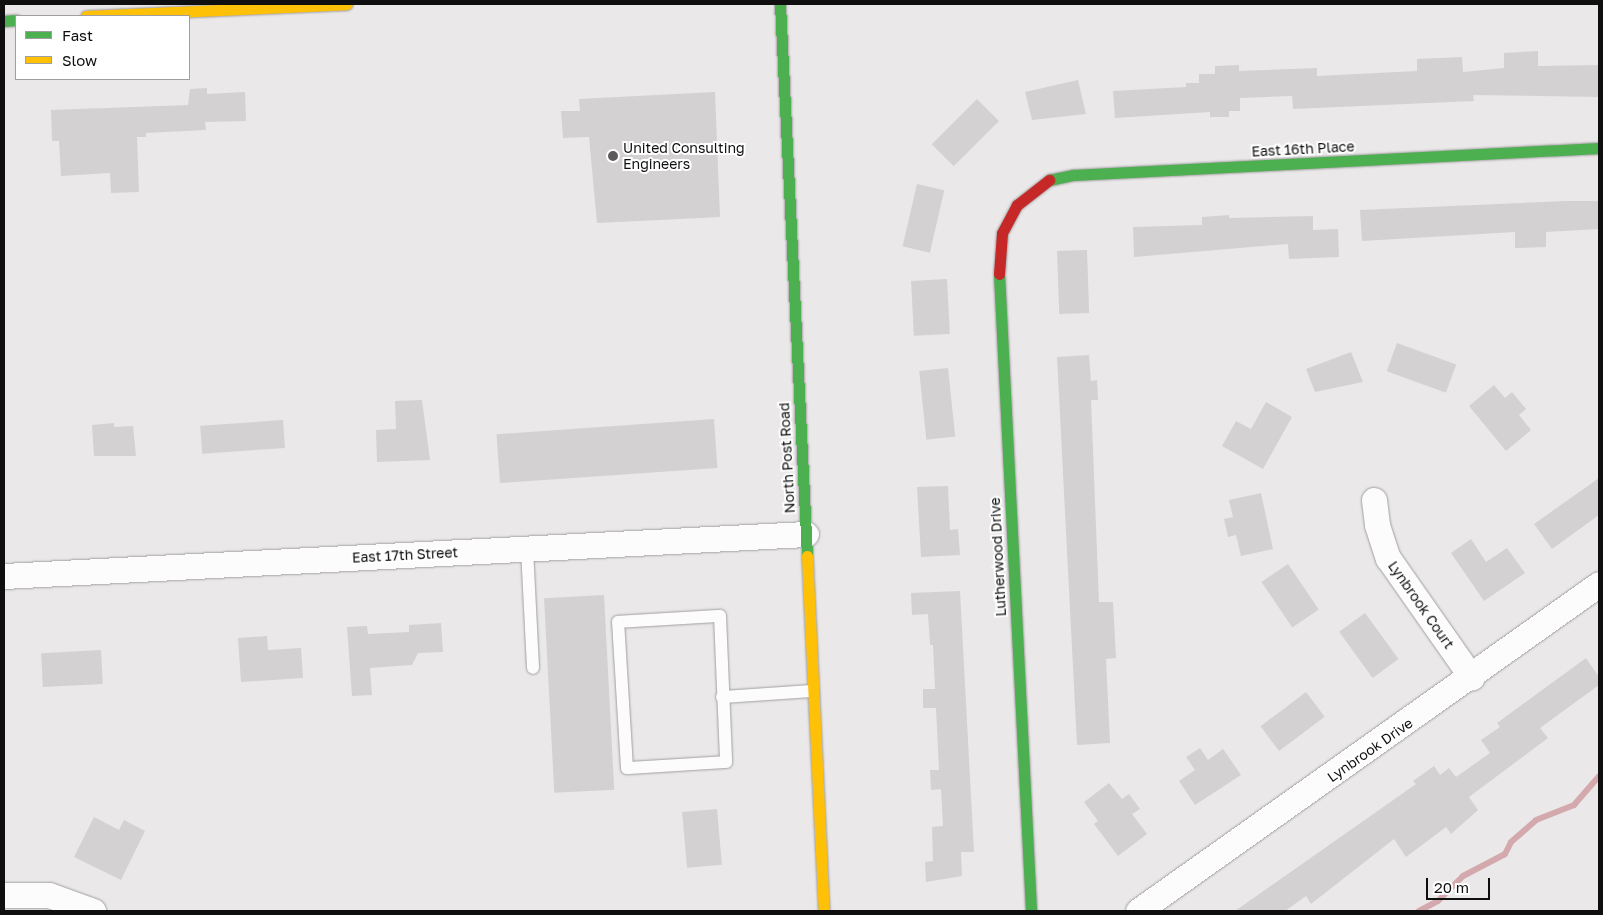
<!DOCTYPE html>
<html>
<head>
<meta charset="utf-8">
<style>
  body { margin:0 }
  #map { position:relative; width:1603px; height:915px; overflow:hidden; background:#ebe8e9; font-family:"Golos Text",sans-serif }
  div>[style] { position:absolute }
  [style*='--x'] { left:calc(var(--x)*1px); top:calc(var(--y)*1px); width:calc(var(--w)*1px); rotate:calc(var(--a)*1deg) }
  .stream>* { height:6px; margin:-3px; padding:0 3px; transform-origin:3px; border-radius:3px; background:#d4a9ae }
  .building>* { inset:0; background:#d4d1d2; transform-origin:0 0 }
  .roads { filter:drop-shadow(0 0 1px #a19fa0) drop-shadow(0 0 1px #a19fa0) }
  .lane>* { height:12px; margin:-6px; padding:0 6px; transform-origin:6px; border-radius:6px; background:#fcfcfc }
  .street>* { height:25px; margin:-12.5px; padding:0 12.5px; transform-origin:12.5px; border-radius:12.5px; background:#fcfcfc }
  .fast>* { height:11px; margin:-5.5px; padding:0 5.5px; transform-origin:5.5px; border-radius:5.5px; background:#4caf50 }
  .slow>* { height:11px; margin:-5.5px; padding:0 5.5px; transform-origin:5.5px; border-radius:5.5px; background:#ffc107 }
  .jam>* { height:11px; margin:-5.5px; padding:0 5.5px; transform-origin:5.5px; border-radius:5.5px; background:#c62828 }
  .dots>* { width:14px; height:14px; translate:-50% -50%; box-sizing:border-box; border:2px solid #fff; border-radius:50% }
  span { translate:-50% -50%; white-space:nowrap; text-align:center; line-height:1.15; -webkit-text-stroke:4px #fff; paint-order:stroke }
  .poi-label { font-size:14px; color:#100f0f }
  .left { translate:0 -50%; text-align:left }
  .street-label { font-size:14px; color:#100f0f }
  .frame { position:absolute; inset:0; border:5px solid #100f0f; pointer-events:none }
  .legend { position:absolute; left:15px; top:15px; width:175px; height:65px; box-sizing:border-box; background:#fff; border:1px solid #9f9f9f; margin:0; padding:6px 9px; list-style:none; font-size:15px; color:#100f0f }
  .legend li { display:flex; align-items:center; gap:10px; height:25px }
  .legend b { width:25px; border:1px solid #9f9f9f }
  .scale { position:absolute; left:1426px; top:878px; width:64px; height:22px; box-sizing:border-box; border:2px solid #100f0f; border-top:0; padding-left:6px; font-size:15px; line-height:18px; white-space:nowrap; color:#100f0f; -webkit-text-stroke:4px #fff; paint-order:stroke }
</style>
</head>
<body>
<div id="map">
  <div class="stream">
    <i style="--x:1419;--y:911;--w:21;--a:-28"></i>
    <i style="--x:1438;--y:901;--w:35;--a:-45"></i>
    <i style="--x:1463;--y:876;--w:47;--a:-27.6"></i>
    <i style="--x:1505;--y:854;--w:13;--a:-63"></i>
    <i style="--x:1511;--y:842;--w:33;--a:-41"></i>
    <i style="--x:1536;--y:820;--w:41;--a:-21.5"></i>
    <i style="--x:1574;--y:805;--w:38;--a:-49"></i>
  </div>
  <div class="building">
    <i style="clip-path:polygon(1538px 51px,1538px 66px,1599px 65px,1599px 97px,1473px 95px,1474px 101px,1293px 109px,1292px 96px,1240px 98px,1240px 111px,1229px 111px,1229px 117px,1210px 117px,1210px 112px,1115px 118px,1113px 91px,1186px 87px,1186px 83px,1199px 83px,1199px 74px,1215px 74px,1215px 66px,1239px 65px,1239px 71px,1317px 68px,1317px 76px,1417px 71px,1417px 59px,1462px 57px,1463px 72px,1504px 68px,1504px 53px)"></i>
    <i style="clip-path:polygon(1078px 80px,1086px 114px,1032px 120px,1025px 92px)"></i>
    <i style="clip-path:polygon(207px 88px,207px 94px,245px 92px,246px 121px,205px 122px,206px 130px,146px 133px,146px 137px,137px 137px,139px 192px,111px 193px,110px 173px,61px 176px,59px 141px,52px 141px,51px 110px,188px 105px,190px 89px)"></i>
    <i style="clip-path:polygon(715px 92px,720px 217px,597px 223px,589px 137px,563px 138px,561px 111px,580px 111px,579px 99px)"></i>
    <i style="left:977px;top:99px;width:31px;height:64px;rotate:45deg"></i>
    <i style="left:917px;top:184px;width:28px;height:64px;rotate:13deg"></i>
    <i style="clip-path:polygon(1566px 201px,1599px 201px,1599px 229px,1546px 232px,1546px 247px,1515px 248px,1515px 232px,1362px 241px,1360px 210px)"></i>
    <i style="clip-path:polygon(1229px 215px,1229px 218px,1313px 216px,1313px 230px,1338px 229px,1339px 257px,1289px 259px,1288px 244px,1134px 257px,1133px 227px,1202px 225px,1202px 217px)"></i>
    <i style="left:1087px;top:250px;width:63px;height:30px;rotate:88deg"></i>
    <i style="left:947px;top:279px;width:55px;height:36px;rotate:87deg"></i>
    <i style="left:1397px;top:343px;width:63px;height:30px;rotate:20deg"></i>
    <i style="clip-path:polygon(1351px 352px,1363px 382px,1315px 392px,1306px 369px)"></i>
    <i style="clip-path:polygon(1089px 355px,1091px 381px,1097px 380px,1098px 400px,1091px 400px,1099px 602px,1113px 602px,1116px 658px,1106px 659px,1110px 743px,1077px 745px,1057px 357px)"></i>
    <i style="left:948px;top:368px;width:69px;height:29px;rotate:84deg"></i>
    <i style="clip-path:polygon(1494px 385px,1505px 398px,1512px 392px,1526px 409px,1519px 415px,1531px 430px,1506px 451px,1469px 406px)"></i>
    <i style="clip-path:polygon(422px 400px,430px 460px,377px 462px,376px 430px,396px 429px,395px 401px)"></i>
    <i style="clip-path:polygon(1266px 402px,1292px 417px,1263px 469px,1222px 446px,1236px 421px,1251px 429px)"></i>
    <i style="left:714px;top:419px;width:49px;height:218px;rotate:86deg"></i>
    <i style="left:283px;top:420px;width:28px;height:83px;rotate:86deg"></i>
    <i style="clip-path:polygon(114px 423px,114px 427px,133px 426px,136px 456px,94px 456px,92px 425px)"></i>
    <i style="clip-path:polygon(1599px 478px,1599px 515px,1552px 549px,1534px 524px)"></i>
    <i style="clip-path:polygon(948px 486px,950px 530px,958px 529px,960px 555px,921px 557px,917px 487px)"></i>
    <i style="clip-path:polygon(1261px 493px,1273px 549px,1241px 556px,1236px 535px,1228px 537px,1224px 519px,1233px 517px,1229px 500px)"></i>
    <i style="clip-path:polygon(1471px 539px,1486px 562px,1507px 548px,1525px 573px,1484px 601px,1451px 553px)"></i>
    <i style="left:1288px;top:564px;width:55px;height:32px;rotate:56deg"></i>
    <i style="clip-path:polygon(960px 591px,974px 852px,961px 852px,962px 876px,926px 882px,925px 862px,933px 861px,932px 827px,943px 826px,941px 789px,931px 790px,930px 770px,939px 770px,936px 708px,923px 708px,923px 689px,935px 689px,933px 645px,930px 645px,928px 614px,912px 615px,911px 593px)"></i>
    <i style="left:604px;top:595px;width:195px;height:60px;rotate:87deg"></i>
    <i style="left:1365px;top:613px;width:57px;height:32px;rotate:54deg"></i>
    <i style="clip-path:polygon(441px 623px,443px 652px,418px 653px,412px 665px,370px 668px,372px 695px,352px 696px,347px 627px,367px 626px,368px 634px,409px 632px,409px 625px)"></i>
    <i style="clip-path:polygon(267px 636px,268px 650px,301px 648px,303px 678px,241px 682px,238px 638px)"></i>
    <i style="left:101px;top:650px;width:34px;height:60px;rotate:87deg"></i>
    <i style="clip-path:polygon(1586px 658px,1599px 677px,1599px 685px,1540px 728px,1548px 738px,1469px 797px,1478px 810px,1451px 834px,1446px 827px,1406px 857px,1394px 839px,1311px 904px,1306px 896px,1285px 911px,1235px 911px,1416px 784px,1413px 781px,1434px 766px,1440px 775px,1449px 768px,1456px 777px,1490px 753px,1481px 740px,1500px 727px,1497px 723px)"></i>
    <i style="left:1306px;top:692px;width:31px;height:57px;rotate:53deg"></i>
    <i style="clip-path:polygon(1200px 748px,1208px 760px,1223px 749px,1241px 775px,1195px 805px,1179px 781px,1195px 770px,1186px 757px)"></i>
    <i style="clip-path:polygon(1109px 783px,1122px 799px,1129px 794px,1140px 809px,1132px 814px,1147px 834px,1118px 856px,1094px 824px,1098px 821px,1084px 802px)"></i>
    <i style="left:717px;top:809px;width:56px;height:35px;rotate:85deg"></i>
    <i style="clip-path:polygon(94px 817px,119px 830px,124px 820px,145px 831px,121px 880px,74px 857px)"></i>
  </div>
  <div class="roads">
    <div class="lane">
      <i style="--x:527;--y:549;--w:119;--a:87.1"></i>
      <i style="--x:720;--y:616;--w:146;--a:87.6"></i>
      <i style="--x:726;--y:762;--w:99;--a:176.5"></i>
      <i style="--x:627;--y:768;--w:146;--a:-93.5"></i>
      <i style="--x:618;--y:622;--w:102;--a:-3.4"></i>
      <i style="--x:722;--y:697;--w:91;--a:-3.8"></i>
    </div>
    <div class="street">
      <i style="--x:1374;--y:500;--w:25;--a:83"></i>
      <i style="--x:1377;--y:525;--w:35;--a:72"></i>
      <i style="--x:1388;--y:558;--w:146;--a:55"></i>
      <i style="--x:4;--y:576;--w:803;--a:-3"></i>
      <i style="--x:4;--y:895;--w:45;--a:0"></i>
      <i style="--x:49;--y:895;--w:47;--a:20"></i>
      <i style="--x:1138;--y:911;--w:565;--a:-35.35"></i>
    </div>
    <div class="fast">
      <i style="--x:780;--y:4;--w:553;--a:87.2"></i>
      <i style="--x:4;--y:21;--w:12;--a:-5"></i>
      <i style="--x:1049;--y:180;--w:25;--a:-12"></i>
      <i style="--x:1073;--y:175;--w:527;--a:-2.94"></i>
      <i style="--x:999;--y:274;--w:638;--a:87.12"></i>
    </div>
    <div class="slow">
      <i style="--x:86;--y:16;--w:261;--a:-2.6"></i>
      <i style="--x:807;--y:556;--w:355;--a:87.3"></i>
    </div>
    <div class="jam">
      <i style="--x:999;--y:274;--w:41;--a:-85.8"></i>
      <i style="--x:1002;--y:233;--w:32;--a:-62"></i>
      <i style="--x:1017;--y:205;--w:41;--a:-38"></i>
    </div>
  </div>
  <div class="dots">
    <i style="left:613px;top:156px;background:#5d5b5b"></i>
  </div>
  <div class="poi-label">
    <span class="left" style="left:623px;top:156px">United Consulting<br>Engineers</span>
  </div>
  <div class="street-label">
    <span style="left:1303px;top:149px;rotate:-3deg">East 16th Place</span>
    <span style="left:787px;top:458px;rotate:-93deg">North Post Road</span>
    <span style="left:405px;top:555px;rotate:-3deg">East 17th Street</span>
    <span style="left:998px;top:557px;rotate:-93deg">Lutherwood Drive</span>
    <span style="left:1421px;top:605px;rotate:55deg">Lynbrook Court</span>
    <span style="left:1370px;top:750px;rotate:-35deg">Lynbrook Drive</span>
  </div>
  <div class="frame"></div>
  <ul class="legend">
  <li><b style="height:6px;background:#4caf50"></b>Fast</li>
  <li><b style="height:6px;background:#ffc107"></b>Slow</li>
  </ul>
  <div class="scale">20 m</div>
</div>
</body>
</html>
